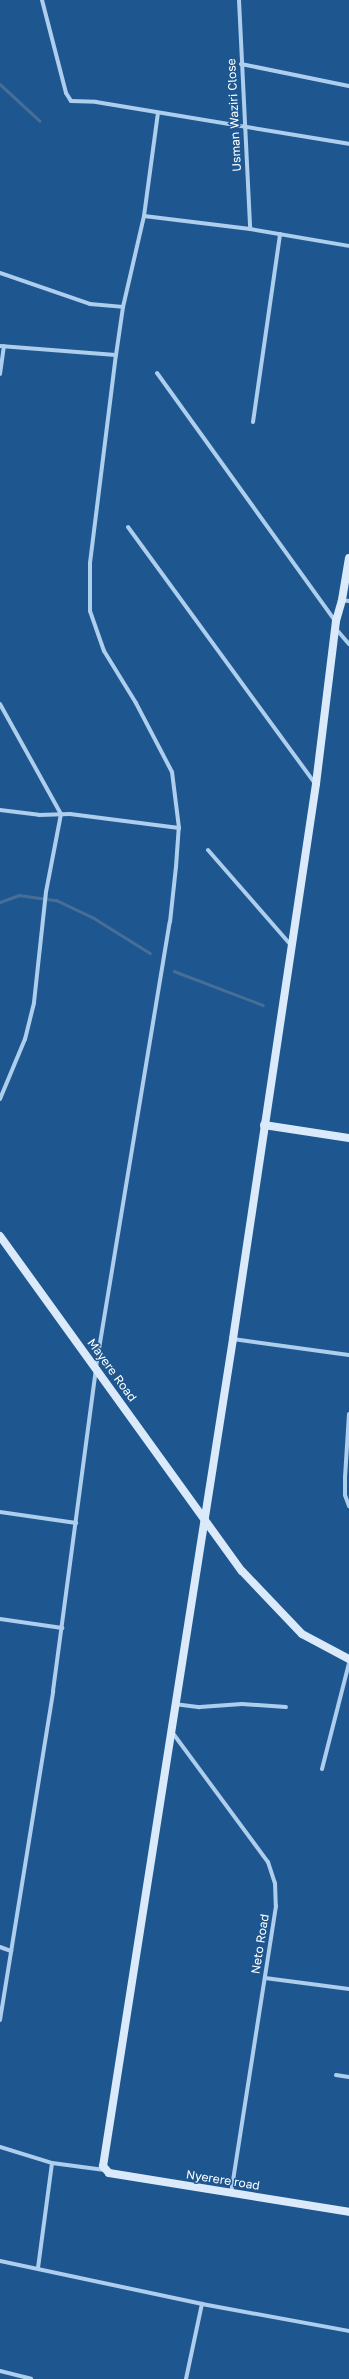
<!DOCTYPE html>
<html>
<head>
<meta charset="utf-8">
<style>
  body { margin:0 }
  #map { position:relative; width:349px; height:2379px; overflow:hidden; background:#1e5790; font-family:"Golos Text",sans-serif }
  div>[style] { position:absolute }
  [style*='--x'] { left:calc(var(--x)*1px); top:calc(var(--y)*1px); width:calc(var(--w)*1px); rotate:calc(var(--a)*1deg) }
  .stream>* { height:2.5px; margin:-1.25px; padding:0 1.25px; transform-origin:1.25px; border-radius:1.25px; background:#466e96 }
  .street>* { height:4px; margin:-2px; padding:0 2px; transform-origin:2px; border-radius:2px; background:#aeceed }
  .secondary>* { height:8px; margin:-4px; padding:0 4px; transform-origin:4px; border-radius:4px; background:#dbeafa }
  span { translate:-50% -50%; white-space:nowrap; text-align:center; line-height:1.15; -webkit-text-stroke:3px #1e5790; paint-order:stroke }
  .street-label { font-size:12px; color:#fff }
</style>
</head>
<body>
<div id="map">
  <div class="stream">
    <i style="--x:0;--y:84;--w:54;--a:42.8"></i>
    <i style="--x:0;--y:902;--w:20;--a:-20"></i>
    <i style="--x:19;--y:895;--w:37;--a:8"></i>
    <i style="--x:56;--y:900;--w:42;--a:25.3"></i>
    <i style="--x:94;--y:918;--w:66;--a:32"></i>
    <i style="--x:174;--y:971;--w:95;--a:20.9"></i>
  </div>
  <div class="street">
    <i style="--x:42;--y:0;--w:96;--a:75.5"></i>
    <i style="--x:66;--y:93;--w:9;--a:58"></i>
    <i style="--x:71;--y:101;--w:25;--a:2"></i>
    <i style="--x:96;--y:102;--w:256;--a:9.4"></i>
    <i style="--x:239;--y:0;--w:229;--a:87.2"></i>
    <i style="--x:241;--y:64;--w:110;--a:11.5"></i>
    <i style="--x:144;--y:216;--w:107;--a:7"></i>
    <i style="--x:250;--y:229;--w:100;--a:9.7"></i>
    <i style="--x:0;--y:273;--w:95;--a:19"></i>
    <i style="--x:90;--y:304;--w:33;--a:5"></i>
    <i style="--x:0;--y:346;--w:116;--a:4.4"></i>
    <i style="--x:157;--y:373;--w:305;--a:54.3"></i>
    <i style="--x:0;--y:374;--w:28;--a:-82"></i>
    <i style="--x:253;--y:422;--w:190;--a:-81.8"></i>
    <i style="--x:128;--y:527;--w:317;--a:53.9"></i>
    <i style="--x:342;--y:600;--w:7;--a:8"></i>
    <i style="--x:336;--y:629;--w:20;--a:49"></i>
    <i style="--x:0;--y:704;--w:126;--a:61"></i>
    <i style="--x:61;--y:814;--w:79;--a:100.9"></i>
    <i style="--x:46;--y:892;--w:112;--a:96.2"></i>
    <i style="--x:34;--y:1003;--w:37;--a:104"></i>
    <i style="--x:25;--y:1039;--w:65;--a:112.6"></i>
    <i style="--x:0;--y:810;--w:39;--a:7"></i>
    <i style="--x:39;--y:815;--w:31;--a:-2"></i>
    <i style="--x:70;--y:814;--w:110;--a:7.3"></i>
    <i style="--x:208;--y:850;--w:126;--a:48.9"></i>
    <i style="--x:233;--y:1339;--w:117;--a:7.9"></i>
    <i style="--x:349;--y:1414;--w:64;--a:93.6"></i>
    <i style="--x:345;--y:1478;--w:17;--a:90"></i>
    <i style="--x:345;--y:1495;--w:12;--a:70"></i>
    <i style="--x:0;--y:1512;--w:77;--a:8.2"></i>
    <i style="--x:0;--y:1619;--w:63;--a:8.3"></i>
    <i style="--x:174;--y:1704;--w:26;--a:7"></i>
    <i style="--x:200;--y:1707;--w:42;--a:-4.1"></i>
    <i style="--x:242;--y:1704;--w:44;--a:3.9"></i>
    <i style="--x:172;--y:1732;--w:162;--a:53.6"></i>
    <i style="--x:268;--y:1862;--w:22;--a:72"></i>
    <i style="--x:275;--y:1883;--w:23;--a:88"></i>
    <i style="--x:276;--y:1906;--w:291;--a:98.9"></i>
    <i style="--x:322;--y:1769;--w:109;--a:-75.7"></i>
    <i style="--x:0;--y:1947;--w:12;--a:20"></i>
    <i style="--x:265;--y:1978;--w:85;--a:7.5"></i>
    <i style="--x:0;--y:2020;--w:333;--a:-80.8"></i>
    <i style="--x:53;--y:1691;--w:327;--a:-82.4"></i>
    <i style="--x:96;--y:1367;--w:451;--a:-80.6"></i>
    <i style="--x:170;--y:922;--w:55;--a:-83.8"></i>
    <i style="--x:176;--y:867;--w:39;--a:-86"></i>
    <i style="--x:179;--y:828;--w:56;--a:-97.1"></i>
    <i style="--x:172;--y:772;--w:78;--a:-117.6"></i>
    <i style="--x:136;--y:703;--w:61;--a:-121.6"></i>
    <i style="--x:104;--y:651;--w:42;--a:-109.3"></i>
    <i style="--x:90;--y:611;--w:48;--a:-90"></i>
    <i style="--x:90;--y:563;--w:210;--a:-82.9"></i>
    <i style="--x:116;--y:355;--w:49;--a:-81.7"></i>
    <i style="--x:123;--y:307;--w:93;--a:-77"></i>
    <i style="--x:144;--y:216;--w:104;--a:-82.3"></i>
    <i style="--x:336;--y:2075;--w:13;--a:9"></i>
    <i style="--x:0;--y:2147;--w:54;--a:17.1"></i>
    <i style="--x:52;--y:2163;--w:53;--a:7.5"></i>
    <i style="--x:0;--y:2261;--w:207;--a:12"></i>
    <i style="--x:202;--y:2304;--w:149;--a:10.4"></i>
    <i style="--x:38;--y:2268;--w:106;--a:-82.4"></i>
    <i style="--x:0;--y:2371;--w:32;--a:14"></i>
    <i style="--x:186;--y:2379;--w:77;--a:-78"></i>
  </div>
  <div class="secondary">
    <i style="--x:349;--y:558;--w:43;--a:99.5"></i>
    <i style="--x:342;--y:600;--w:22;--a:106"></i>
    <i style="--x:336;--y:621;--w:164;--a:97"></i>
    <i style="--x:316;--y:784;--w:561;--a:98.51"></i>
    <i style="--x:233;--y:1339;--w:837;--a:98.93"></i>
    <i style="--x:103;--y:2166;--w:9;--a:49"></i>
    <i style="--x:109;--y:2173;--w:243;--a:9.2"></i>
    <i style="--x:264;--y:1125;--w:86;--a:8.7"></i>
    <i style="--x:0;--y:1236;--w:413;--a:54.2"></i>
    <i style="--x:242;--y:1571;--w:87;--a:46.4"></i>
    <i style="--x:302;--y:1634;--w:53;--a:28"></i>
  </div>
  <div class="street-label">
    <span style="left:234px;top:115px;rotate:-93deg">Usman Waziri Close</span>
    <span style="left:112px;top:1370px;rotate:54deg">Mayere Road</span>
    <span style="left:260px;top:1944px;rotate:-81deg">Neto Road</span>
    <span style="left:223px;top:2180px;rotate:9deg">Nyerere road</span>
  </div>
</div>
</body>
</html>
